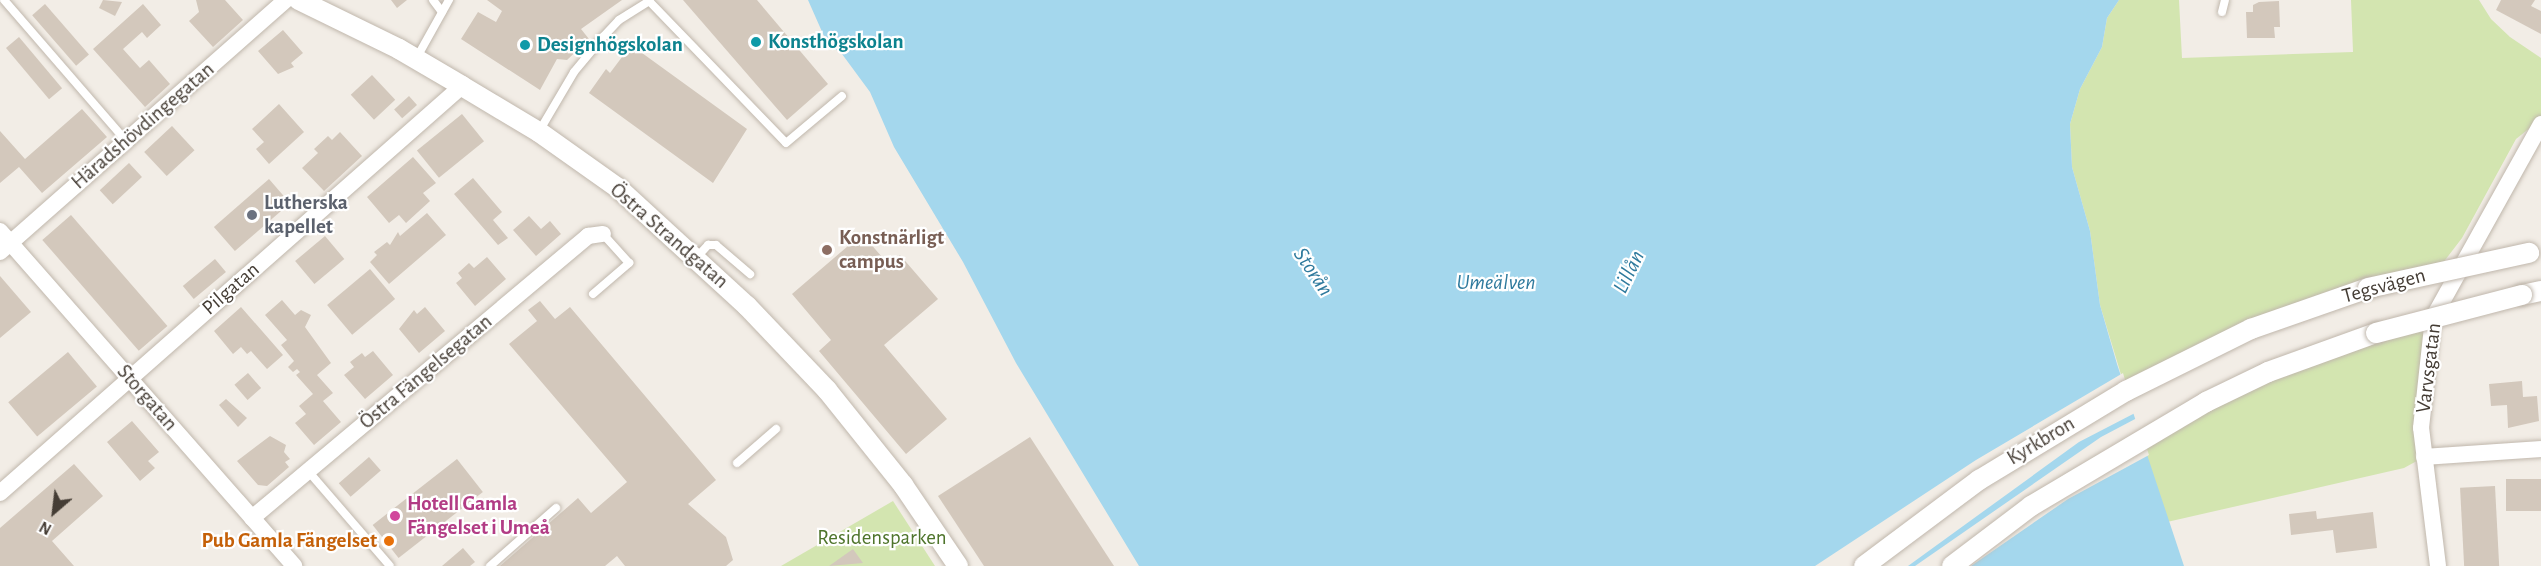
<!DOCTYPE html>
<html>
<head>
<meta charset="utf-8">
<style>
  body { margin:0 }
  #map { position:relative; width:2541px; height:566px; overflow:hidden; background:#f2ede6; font-family:"Alegreya Sans",sans-serif }
  div>[style] { position:absolute }
  [style*='--x'] { left:calc(var(--x)*1px); top:calc(var(--y)*1px); width:calc(var(--w)*1px); rotate:calc(var(--a)*1deg) }
  .green>* { inset:0; background:#d3e5b0 }
  .water>* { inset:0; background:#a4d7ed }
  .pier>* { inset:0; background:#f2ede6 }
  .building>* { inset:0; background:#d3c8bc; transform-origin:0 0 }
  .roads { filter:drop-shadow(0 0 2px #c0b7ac) drop-shadow(0 0 2px #c0b7ac) }
  .service>* { height:8px; margin:-4px; padding:0 4px; transform-origin:4px; border-radius:4px; background:#fff }
  .minor>* { height:16px; margin:-8px; padding:0 8px; transform-origin:8px; border-radius:8px; background:#fff }
  .tertiary>* { height:20px; margin:-10px; padding:0 10px; transform-origin:10px; border-radius:10px; background:#fff }
  .bridges { filter:drop-shadow(0 0 2px #c0b7ac) drop-shadow(0 0 2px #c0b7ac) }
  .tertiary-bridge>* { height:20px; margin:-10px; padding:0 10px; transform-origin:10px; border-radius:10px; background:#fff }
  .dots>* { width:16px; height:16px; translate:-50% -50%; box-sizing:border-box; border:3px solid #fff; border-radius:50% }
  span { translate:-50% -50%; white-space:nowrap; text-align:center; line-height:1.15; -webkit-text-stroke:4.5px #fff; paint-order:stroke }
  .culture-label { font-size:21px; color:#0d838f; font-weight:700 }
  .left { translate:0 -50%; text-align:left }
  .street-label { font-size:21px; color:#453d35 }
  .worship-label { font-size:21px; color:#5b616d; font-weight:700 }
  .education-label { font-size:21px; color:#785e54; font-weight:700 }
  .hotel-label { font-size:21px; color:#b23c85; font-weight:700 }
  .park-label { font-size:21px; color:#4e742b }
  .food-label { font-size:21px; color:#c56008; font-weight:700 }
  .right { translate:-100% -50%; text-align:right }
  .water-label { font-size:22px; color:#2f7a9d; font-style:italic }
  .north { position:absolute; left:24px; top:482px; width:60px; height:60px; -webkit-text-stroke:4px #fff; paint-order:stroke; rotate:208deg; font-size:16px; font-weight:700; line-height:24px; text-align:center; color:#453d35 }
  .north::after { content:''; display:block; margin:auto; width:21px; height:27px; background:#453d35; clip-path:polygon(50% 0,100% 100%,50% 72%,0 100%) }
</style>
</head>
<body>
<div id="map">
  <div class="green">
    <i style="clip-path:polygon(2119px 0,2179px 0,2182px 58px,2353px 52px,2351px 0,2479px 0,2491px 19px,2510px 37px,2541px 58px,2541px 119px,2516px 139px,2462px 238px,2436px 272px,2368px 288px,2126px 391px,2100px 305px,2090px 231px,2072px 167px,2070px 124px,2080px 89px,2102px 47px,2107px 18px)"></i>
    <i style="clip-path:polygon(2437px 315px,2424px 457px,2404px 468px,2167px 522px,2140px 438px,2268px 372px)"></i>
    <i style="clip-path:polygon(893px 501px,935px 566px,781px 566px)"></i>
  </div>
  <div class="water">
    <i style="clip-path:polygon(808px 0,2119px 0,2107px 18px,2102px 47px,2080px 89px,2070px 124px,2072px 167px,2090px 231px,2100px 305px,2117px 364px,2184px 566px,1139px 566px,1016px 363px,963px 262px,894px 147px,870px 92px,842px 54px,827px 43px)"></i>
  </div>
  <div class="pier">
    <i style="clip-path:polygon(2123px 373px,2135px 413px,2079px 442px,1908px 566px,1815px 566px,1976px 460px)"></i>
    <i style="clip-path:polygon(2137px 418px,2149px 455px,2068px 499px,1971px 566px,1915px 566px,2101px 437px)"></i>
  </div>
  <div class="building">
    <i style="clip-path:polygon(103px 0,122px 2px,115px 16px,99px 8px)"></i>
    <i style="clip-path:polygon(196px 0,225px 0,243px 20px,213px 47px,189px 21px,199px 12px)"></i>
    <i style="clip-path:polygon(391px 0,407px 0,397px 8px)"></i>
    <i style="clip-path:polygon(487px 0,622px 0,581px 29px,589px 39px,567px 60px,557px 59px,540px 90px,461px 39px,478px 12px,496px 22px,502px 11px)"></i>
    <i style="clip-path:polygon(683px 0,757px 0,828px 84px,787px 120px)"></i>
    <i style="clip-path:polygon(2501px 0,2535px 0,2531px 6px,2541px 11px,2541px 34px,2496px 10px)"></i>
    <i style="clip-path:polygon(2279px 1px,2280px 27px,2274px 27px,2275px 38px,2247px 38px,2246px 12px,2253px 12px,2253px 5px,2259px 2px)"></i>
    <i style="left:45px;top:4px;width:67px;height:17px;rotate:49deg"></i>
    <i style="clip-path:polygon(143px 4px,161px 25px,147px 38px,142px 32px,123px 49px,140px 68px,149px 60px,170px 84px,145px 107px,93px 49px)"></i>
    <i style="clip-path:polygon(283px 30px,303px 53px,291px 63px,294px 67px,278px 74px,258px 51px)"></i>
    <i style="left:19px;top:37px;width:67px;height:17px;rotate:50deg"></i>
    <i style="clip-path:polygon(631px 45px,747px 129px,713px 183px,589px 93px,606px 69px,610px 73px)"></i>
    <i style="left:372px;top:75px;width:34px;height:29px;rotate:47deg"></i>
    <i style="left:409px;top:96px;width:12px;height:20px;rotate:48deg"></i>
    <i style="clip-path:polygon(279px 104px,304px 132px,269px 164px,256px 149px,264px 142px,252px 129px)"></i>
    <i style="clip-path:polygon(82px 109px,107px 137px,42px 193px,19px 167px,0 183px,0 131px,25px 159px)"></i>
    <i style="left:462px;top:114px;width:35px;height:58px;rotate:51deg"></i>
    <i style="left:172px;top:126px;width:33px;height:38px;rotate:47deg"></i>
    <i style="clip-path:polygon(340px 132px,362px 156px,324px 191px,302px 168px,318px 153px,314px 149px,328px 136px,332px 140px)"></i>
    <i style="clip-path:polygon(413px 157px,436px 183px,423px 193px,430px 201px,406px 223px,399px 215px,389px 223px,367px 197px)"></i>
    <i style="left:129px;top:163px;width:19px;height:40px;rotate:47deg"></i>
    <i style="clip-path:polygon(473px 178px,502px 212px,493px 220px,508px 238px,498px 245px,454px 194px)"></i>
    <i style="left:269px;top:179px;width:32px;height:73px;rotate:49deg"></i>
    <i style="clip-path:polygon(427px 213px,446px 235px,389px 284px,370px 262px,377px 255px,374px 252px,387px 242px,390px 245px,398px 232px,400px 236px)"></i>
    <i style="left:71px;top:215px;width:147px;height:38px;rotate:49deg"></i>
    <i style="clip-path:polygon(529px 216px,541px 229px,550px 221px,561px 234px,536px 256px,513px 230px)"></i>
    <i style="clip-path:polygon(862px 234px,889px 265px,900px 255px,938px 299px,884px 345px,947px 419px,906px 454px,819px 351px,831px 340px,792px 294px)"></i>
    <i style="left:325px;top:236px;width:30px;height:39px;rotate:50deg"></i>
    <i style="clip-path:polygon(487px 257px,506px 279px,475px 306px,456px 283px,462px 278px,458px 273px,469px 263px,474px 268px)"></i>
    <i style="left:215px;top:259px;width:17px;height:42px;rotate:50deg"></i>
    <i style="left:370px;top:269px;width:39px;height:56px;rotate:50deg"></i>
    <i style="clip-path:polygon(0 276px,31px 312px,0 338px)"></i>
    <i style="clip-path:polygon(282px 300px,295px 315px,301px 310px,311px 315px,305px 327px,331px 363px,317px 375px,333px 393px,323px 401px,341px 422px,314px 445px,295px 423px,306px 414px,299px 406px,313px 394px,296px 375px,300px 372px,297px 369px,293px 372px,288px 367px,294px 361px,281px 345px,287px 340px,265px 315px)"></i>
    <i style="clip-path:polygon(540px 301px,555px 319px,570px 307px,716px 480px,688px 504px,726px 537px,733px 560px,726px 566px,625px 566px,617px 556px,605px 566px,500px 566px,578px 498px,591px 513px,627px 482px,509px 344px,537px 321px,528px 310px)"></i>
    <i style="clip-path:polygon(241px 307px,283px 355px,267px 369px,251px 351px,247px 354px,241px 347px,233px 354px,214px 331px)"></i>
    <i style="clip-path:polygon(425px 307px,445px 331px,419px 353px,399px 329px,414px 310px,417px 314px)"></i>
    <i style="clip-path:polygon(373px 351px,393px 375px,365px 399px,344px 375px,354px 367px,350px 362px,362px 353px,365px 357px)"></i>
    <i style="left:68px;top:352px;width:45px;height:78px;rotate:50deg"></i>
    <i style="left:248px;top:373px;width:20px;height:18px;rotate:49deg"></i>
    <i style="clip-path:polygon(2522px 381px,2523px 397px,2537px 396px,2539px 421px,2508px 428px,2507px 405px,2491px 406px,2489px 384px)"></i>
    <i style="clip-path:polygon(226px 399px,247px 418px,238px 427px,219px 405px)"></i>
    <i style="clip-path:polygon(132px 421px,159px 452px,148px 461px,155px 468px,140px 481px,107px 442px)"></i>
    <i style="clip-path:polygon(270px 436px,286px 445px,284px 452px,290px 459px,285px 462px,289px 467px,267px 486px,258px 485px,237px 461px)"></i>
    <i style="clip-path:polygon(1030px 437px,1114px 566px,984px 566px,938px 496px)"></i>
    <i style="left:369px;top:457px;width:18px;height:40px;rotate:49deg"></i>
    <i style="left:457px;top:459px;width:42px;height:107px;rotate:52deg"></i>
    <i style="clip-path:polygon(74px 464px,103px 496px,52px 541px,74px 566px,0 566px,0 528px)"></i>
    <i style="left:2541px;top:479px;width:32px;height:35px;rotate:90deg"></i>
    <i style="left:2495px;top:486px;width:80px;height:35px;rotate:87deg"></i>
    <i style="clip-path:polygon(2316px 511px,2317px 519px,2373px 512px,2377px 548px,2336px 553px,2333px 530px,2291px 535px,2289px 514px)"></i>
    <i style="clip-path:polygon(463px 548px,475px 562px,470px 566px,442px 566px)"></i>
    <i style="clip-path:polygon(853px 549px,863px 563px,829px 566px)"></i>
  </div>
  <div class="roads">
    <div class="service">
      <i style="--x:4;--y:0;--w:186;--a:49.1"></i>
      <i style="--x:433;--y:0;--w:15;--a:53"></i>
      <i style="--x:2222;--y:12;--w:12;--a:-76"></i>
      <i style="--x:416;--y:59;--w:68;--a:-60.8"></i>
      <i style="--x:544;--y:123;--w:59;--a:-59.5"></i>
      <i style="--x:574;--y:72;--w:47;--a:-50.2"></i>
      <i style="--x:604;--y:36;--w:22;--a:-47"></i>
      <i style="--x:619;--y:20;--w:36;--a:-32"></i>
      <i style="--x:649;--y:1;--w:197;--a:46"></i>
      <i style="--x:786;--y:143;--w:73;--a:-40"></i>
      <i style="--x:696;--y:258;--w:18;--a:-47"></i>
      <i style="--x:708;--y:245;--w:8;--a:0"></i>
      <i style="--x:716;--y:245;--w:45;--a:40.5"></i>
      <i style="--x:593;--y:294;--w:48;--a:-40.7"></i>
      <i style="--x:629;--y:263;--w:39;--a:-132"></i>
      <i style="--x:737;--y:463;--w:52;--a:-41.1"></i>
      <i style="--x:308;--y:471;--w:125;--a:49.2"></i>
      <i style="--x:490;--y:566;--w:88;--a:-41.3"></i>
    </div>
    <div class="minor">
      <i style="--x:0;--y:231;--w:446;--a:48.7"></i>
      <i style="--x:0;--y:252;--w:381;--a:-41.4"></i>
      <i style="--x:2424;--y:457;--w:117;--a:-3.9"></i>
      <i style="--x:0;--y:493;--w:616;--a:-41.38"></i>
      <i style="--x:252;--y:518;--w:439;--a:-40"></i>
      <i style="--x:588;--y:236;--w:15;--a:-8"></i>
      <i style="--x:2438;--y:566;--w:139;--a:-97"></i>
      <i style="--x:2421;--y:428;--w:111;--a:-83.8"></i>
      <i style="--x:2433;--y:318;--w:222;--a:-60.9"></i>
    </div>
    <div class="tertiary">
      <i style="--x:299;--y:0;--w:111;--a:26.1"></i>
      <i style="--x:399;--y:49;--w:73;--a:30.4"></i>
      <i style="--x:462;--y:86;--w:90;--a:30.9"></i>
      <i style="--x:539;--y:132;--w:97;--a:35.3"></i>
      <i style="--x:618;--y:188;--w:175;--a:42.5"></i>
      <i style="--x:747;--y:306;--w:116;--a:46.4"></i>
      <i style="--x:827;--y:390;--w:122;--a:51.3"></i>
      <i style="--x:903;--y:485;--w:98;--a:55.8"></i>
      <i style="--x:2522;--y:295;--w:19;--a:-12"></i>
      <i style="--x:1864;--y:566;--w:144;--a:-36.8"></i>
      <i style="--x:1979;--y:480;--w:172;--a:-31.2"></i>
      <i style="--x:2126;--y:391;--w:140;--a:-26.4"></i>
      <i style="--x:2251;--y:329;--w:124;--a:-19.3"></i>
      <i style="--x:1952;--y:566;--w:99;--a:-37.2"></i>
      <i style="--x:2031;--y:506;--w:204;--a:-30.7"></i>
      <i style="--x:2206;--y:402;--w:69;--a:-25.8"></i>
      <i style="--x:2268;--y:372;--w:115;--a:-19.9"></i>
    </div>
  </div>
  <div class="bridges">
    <div class="tertiary-bridge">
      <i style="--x:2368;--y:288;--w:165;--a:-12.3"></i>
      <i style="--x:2376;--y:333;--w:151;--a:-14.6"></i>
    </div>
  </div>
  <div class="dots">
    <i style="left:756px;top:42px;background:#0f9aa8"></i>
    <i style="left:525px;top:45px;background:#0f9aa8"></i>
    <i style="left:252px;top:215px;background:#6b7280"></i>
    <i style="left:827px;top:250px;background:#8d6e63"></i>
    <i style="left:395px;top:516px;background:#d1479c"></i>
    <i style="left:389px;top:541px;background:#e8710a"></i>
  </div>
  <div class="culture-label">
    <span class="left" style="left:768px;top:42px">Konsthögskolan</span>
    <span class="left" style="left:537px;top:45px">Designhögskolan</span>
  </div>
  <div class="street-label">
    <span style="left:143px;top:126px;rotate:-41deg">Häradshövdingegatan</span>
    <span style="left:669px;top:236px;rotate:41deg">Östra Strandgatan</span>
    <span style="left:2384px;top:286px;rotate:-15deg">Tegsvägen</span>
    <span style="left:231px;top:289px;rotate:-41deg">Pilgatan</span>
    <span style="left:2429px;top:368px;rotate:-83deg">Varvsgatan</span>
    <span style="left:426px;top:372px;rotate:-40deg">Östra Fängelsegatan</span>
    <span style="left:147px;top:398px;rotate:49deg">Storgatan</span>
    <span style="left:2041px;top:441px;rotate:-31deg">Kyrkbron</span>
  </div>
  <div class="worship-label">
    <span class="left" style="left:264px;top:215px">Lutherska<br>kapellet</span>
  </div>
  <div class="education-label">
    <span class="left" style="left:839px;top:250px">Konstnärligt<br>campus</span>
  </div>
  <div class="hotel-label">
    <span class="left" style="left:407px;top:516px">Hotell Gamla<br>Fängelset i Umeå</span>
  </div>
  <div class="park-label">
    <span style="left:882px;top:538px">Residensparken</span>
  </div>
  <div class="food-label">
    <span class="right" style="left:377px;top:541px">Pub Gamla Fängelset</span>
  </div>
  <div class="water-label">
    <span style="left:1313px;top:272px;rotate:56deg">Storån</span>
    <span style="left:1629px;top:272px;rotate:-64deg">Lillån</span>
    <span style="left:1496px;top:283px">Umeälven</span>
  </div>
  <div class="north">N</div>
</div>
</body>
</html>
